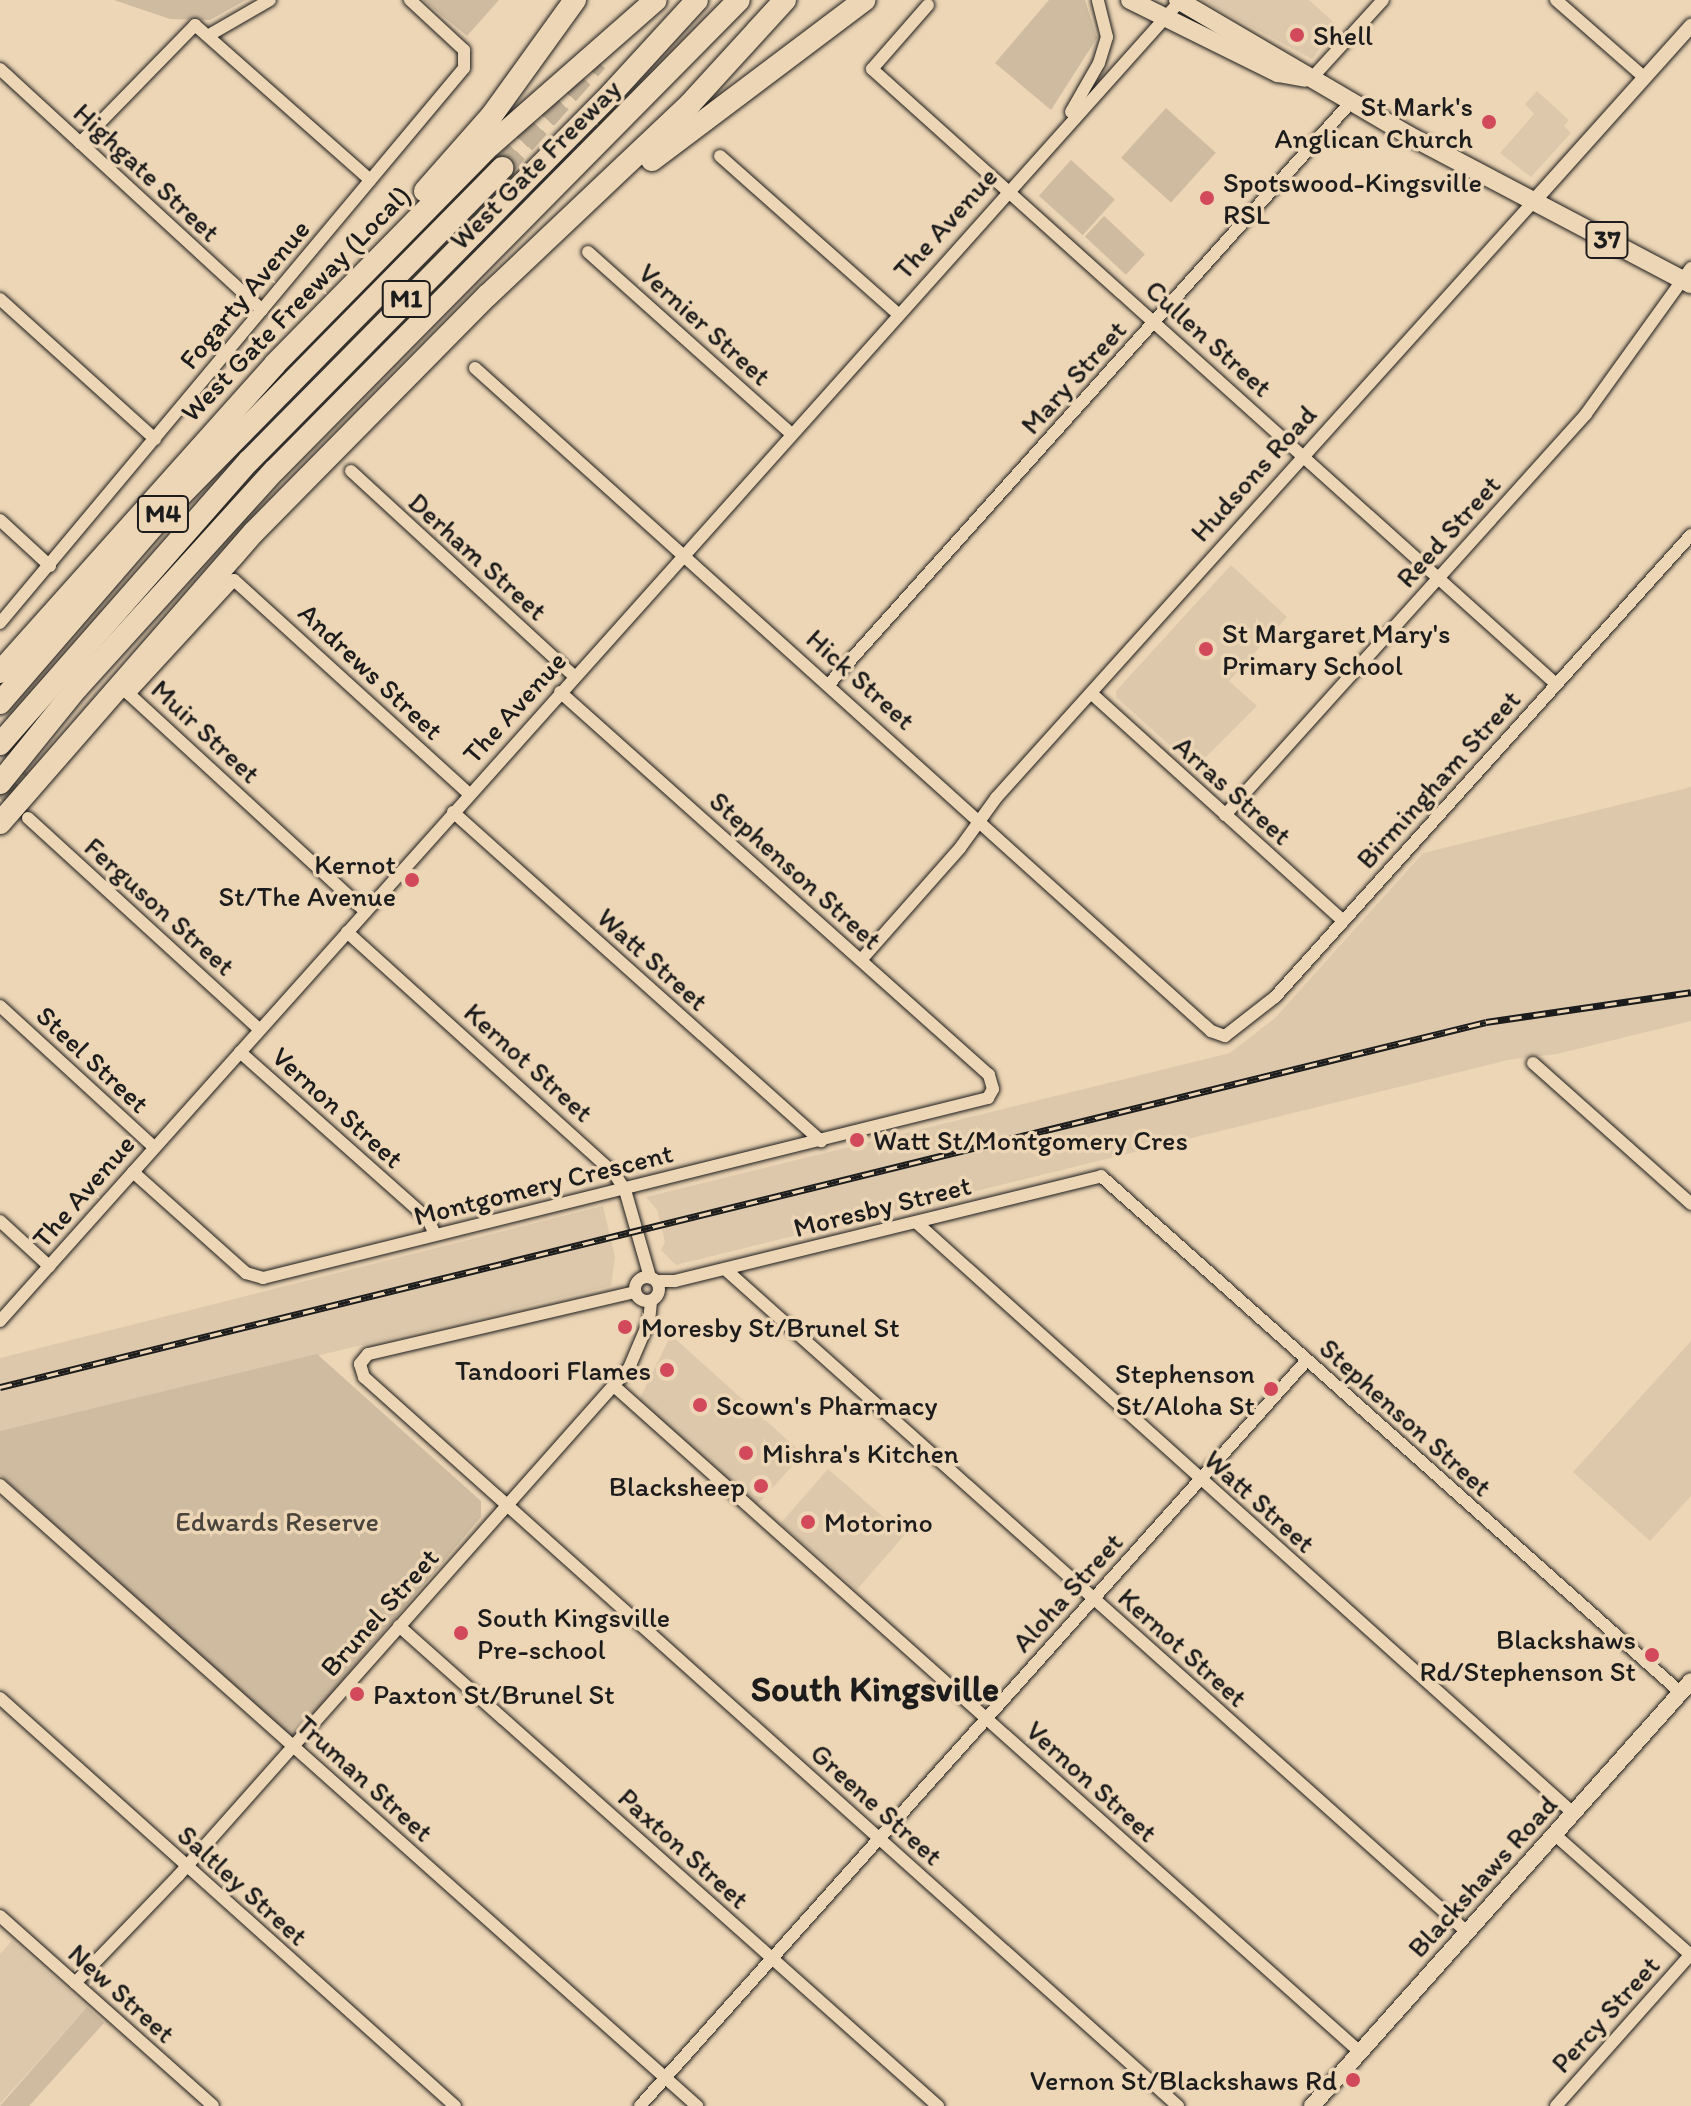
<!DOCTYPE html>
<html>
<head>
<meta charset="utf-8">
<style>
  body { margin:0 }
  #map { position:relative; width:1691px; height:2106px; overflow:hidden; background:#edd6b6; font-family:Itim,sans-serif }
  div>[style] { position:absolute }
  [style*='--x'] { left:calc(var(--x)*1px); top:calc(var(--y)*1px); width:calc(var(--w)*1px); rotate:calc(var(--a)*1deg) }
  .built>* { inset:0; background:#ddc8ab; transform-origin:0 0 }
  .green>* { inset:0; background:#cfbba0; transform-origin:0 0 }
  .motorway-tunnel>* { height:22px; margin-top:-11px; transform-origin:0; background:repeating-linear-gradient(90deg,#c3b197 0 22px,transparent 0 33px) }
  .roads { filter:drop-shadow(0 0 2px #1c1c1c) drop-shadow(0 0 2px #1c1c1c) }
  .minor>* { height:12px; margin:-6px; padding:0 6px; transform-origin:6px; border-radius:6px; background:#edd6b6 }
  .minor>.ring { margin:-6px; padding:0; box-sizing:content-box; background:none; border:12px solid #edd6b6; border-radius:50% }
  .tertiary>* { height:14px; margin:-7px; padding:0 7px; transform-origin:7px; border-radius:7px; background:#edd6b6 }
  .secondary>* { height:16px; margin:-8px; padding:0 8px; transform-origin:8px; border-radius:8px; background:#edd6b6 }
  .primary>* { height:18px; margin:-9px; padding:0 9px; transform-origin:9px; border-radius:9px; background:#edd6b6 }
  .motorway>* { height:22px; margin:-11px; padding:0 11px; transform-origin:11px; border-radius:11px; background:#edd6b6 }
  .rail>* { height:7px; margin-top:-3.5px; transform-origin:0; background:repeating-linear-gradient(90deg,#edd6b6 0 12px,#1c1c1c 0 24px); box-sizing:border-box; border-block:2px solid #1c1c1c }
  .dots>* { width:22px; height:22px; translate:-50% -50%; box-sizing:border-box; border:4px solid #edd6b6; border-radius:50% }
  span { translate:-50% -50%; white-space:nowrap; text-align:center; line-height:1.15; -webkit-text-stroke:7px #edd6b6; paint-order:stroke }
  .shield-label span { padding:2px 6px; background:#edd6b6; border:2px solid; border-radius:6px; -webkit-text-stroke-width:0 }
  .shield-label { font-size:26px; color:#1c1c1c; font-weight:700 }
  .poi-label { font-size:28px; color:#1c1c1c }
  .left { translate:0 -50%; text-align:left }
  .right { translate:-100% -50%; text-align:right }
  .street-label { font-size:28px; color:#1c1c1c }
  .park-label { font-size:28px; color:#49443d }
  .district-label { font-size:36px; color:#1c1c1c; font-weight:700 }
</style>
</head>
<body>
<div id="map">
  <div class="built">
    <i style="clip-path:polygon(1201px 0,1309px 0,1337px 25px,1312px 59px)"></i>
    <i style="clip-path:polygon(1537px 91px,1569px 120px,1564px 126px,1571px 133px,1531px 177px,1500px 153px,1534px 114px,1525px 104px)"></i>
    <i style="clip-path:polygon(1231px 565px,1287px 617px,1229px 681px,1257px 706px,1195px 768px,1116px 697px,1116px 691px)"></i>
    <i style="clip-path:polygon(1691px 787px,1691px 1021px,1557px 1054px,1508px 1060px,676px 1265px,661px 1250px,665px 1242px,657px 1210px,646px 1197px,1230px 1053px,1275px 1018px,1423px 853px)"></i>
    <i style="clip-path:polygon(603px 1206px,615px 1257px,611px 1286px,0 1431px,0 1358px)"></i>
    <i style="clip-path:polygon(671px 1335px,803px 1454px,757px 1505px,638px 1402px)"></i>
    <i style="clip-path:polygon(1691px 1341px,1691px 1496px,1650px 1541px,1573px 1472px)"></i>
    <i style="left:828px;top:1469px;width:101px;height:72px;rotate:41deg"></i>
    <i style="clip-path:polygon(12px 1941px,87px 2007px,0 2104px,0 1954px)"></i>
  </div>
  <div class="green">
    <i style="clip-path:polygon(114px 0,246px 0,210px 20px,170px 19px)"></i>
    <i style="clip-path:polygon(423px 0,499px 0,467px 36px)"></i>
    <i style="clip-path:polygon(1049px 0,1085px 0,1097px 38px,1051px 110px,995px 63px)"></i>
    <i style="left:1166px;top:108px;width:67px;height:67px;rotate:42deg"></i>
    <i style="left:1071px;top:160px;width:59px;height:48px;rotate:42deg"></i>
    <i style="left:1104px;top:216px;width:56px;height:28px;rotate:43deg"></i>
    <i style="clip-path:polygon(317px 1354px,481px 1501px,481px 1517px,293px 1739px,0 1475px,0 1431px)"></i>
    <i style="clip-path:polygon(87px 2007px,104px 2023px,29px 2106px,0 2106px)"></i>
  </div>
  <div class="motorway-tunnel">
    <i style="--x:502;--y:168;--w:143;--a:-48.4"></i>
    <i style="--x:511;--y:217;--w:102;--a:-49"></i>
    <i style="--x:0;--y:799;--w:37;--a:-52"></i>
  </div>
  <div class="roads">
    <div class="minor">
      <i style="--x:1556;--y:0;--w:118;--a:41.2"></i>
      <i style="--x:928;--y:5;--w:85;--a:131.2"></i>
      <i style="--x:872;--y:69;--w:920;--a:41.96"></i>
      <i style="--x:211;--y:34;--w:68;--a:-30"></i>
      <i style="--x:0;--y:69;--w:356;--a:42.6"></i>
      <i style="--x:1310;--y:80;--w:108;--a:-47.6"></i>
      <i style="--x:1071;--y:112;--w:56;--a:-60.3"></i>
      <i style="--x:1099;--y:63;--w:27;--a:-73"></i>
      <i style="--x:1107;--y:37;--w:38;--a:-104"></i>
      <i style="--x:80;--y:143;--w:165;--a:-45.7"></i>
      <i style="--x:195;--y:25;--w:234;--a:41.5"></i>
      <i style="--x:720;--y:156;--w:237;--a:41.6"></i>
      <i style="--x:588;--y:252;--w:270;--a:41.8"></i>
      <i style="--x:0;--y:299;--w:209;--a:42.1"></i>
      <i style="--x:475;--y:368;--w:991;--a:42.01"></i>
      <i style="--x:1211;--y:1031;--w:15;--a:20"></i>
      <i style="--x:1225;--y:1036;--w:63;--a:-38"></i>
      <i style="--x:1275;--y:997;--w:622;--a:-48"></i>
      <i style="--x:351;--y:471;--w:303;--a:42.6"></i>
      <i style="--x:0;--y:520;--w:68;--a:42.6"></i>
      <i style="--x:0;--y:623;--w:723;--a:-50.1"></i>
      <i style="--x:464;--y:68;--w:18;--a:-90"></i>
      <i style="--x:464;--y:50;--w:74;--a:-137.2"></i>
      <i style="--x:830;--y:683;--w:779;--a:-48.12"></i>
      <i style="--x:1091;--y:693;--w:340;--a:42.1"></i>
      <i style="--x:453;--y:812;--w:494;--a:41.8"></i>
      <i style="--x:1225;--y:815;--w:540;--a:-48"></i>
      <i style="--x:1586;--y:414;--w:180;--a:-54.3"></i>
      <i style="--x:28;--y:818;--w:313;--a:42.4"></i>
      <i style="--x:365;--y:911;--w:321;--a:-137.4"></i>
      <i style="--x:129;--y:694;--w:155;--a:-47.4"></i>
      <i style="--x:234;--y:580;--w:318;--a:42.3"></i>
      <i style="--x:347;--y:932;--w:360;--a:42.1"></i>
      <i style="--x:614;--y:1173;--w:20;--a:57"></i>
      <i style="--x:625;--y:1190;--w:91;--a:74"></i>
      <i style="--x:861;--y:960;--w:149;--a:-48.5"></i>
      <i style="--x:960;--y:848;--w:62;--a:-54.2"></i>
      <i style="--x:996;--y:798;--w:802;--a:-47.98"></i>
      <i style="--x:0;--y:1006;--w:209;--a:42.5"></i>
      <i style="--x:240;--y:1052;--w:251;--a:41.6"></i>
      <i style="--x:428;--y:1219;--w:17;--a:66"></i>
      <i style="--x:1533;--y:1063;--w:212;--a:41.7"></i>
      <i style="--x:133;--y:1172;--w:152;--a:41.8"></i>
      <i style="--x:246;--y:1273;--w:18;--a:16"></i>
      <i style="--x:263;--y:1278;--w:747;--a:-13.94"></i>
      <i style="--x:988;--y:1098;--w:10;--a:-61"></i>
      <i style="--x:993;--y:1089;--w:15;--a:-106"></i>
      <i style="--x:989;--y:1075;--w:575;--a:-138.24"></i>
      <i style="--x:0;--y:1221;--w:67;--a:42.6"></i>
      <i style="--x:917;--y:1223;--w:882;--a:41.97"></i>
      <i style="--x:725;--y:1269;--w:995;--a:41.78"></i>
      <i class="ring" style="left:635px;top:1277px;width:12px;height:12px"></i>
      <i style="--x:657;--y:1281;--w:18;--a:0"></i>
      <i style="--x:675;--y:1281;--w:439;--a:-13.8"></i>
      <i style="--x:1101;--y:1176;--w:777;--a:41.71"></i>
      <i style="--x:635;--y:1292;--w:274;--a:166.9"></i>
      <i style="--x:368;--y:1354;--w:13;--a:129"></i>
      <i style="--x:360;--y:1364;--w:14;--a:73"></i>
      <i style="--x:364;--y:1377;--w:1093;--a:41.85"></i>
      <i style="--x:0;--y:1321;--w:1772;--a:-48.2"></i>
      <i style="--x:614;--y:1386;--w:1000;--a:41.76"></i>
      <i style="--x:0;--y:1485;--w:934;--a:41.7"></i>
      <i style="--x:399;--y:1626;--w:722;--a:41.69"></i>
      <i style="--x:0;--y:1698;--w:611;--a:41.88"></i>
      <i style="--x:1554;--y:1834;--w:183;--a:41.5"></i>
      <i style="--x:0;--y:1916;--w:285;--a:41.7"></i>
      <i style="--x:75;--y:1983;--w:149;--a:-46.1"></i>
      <i style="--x:178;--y:1876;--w:679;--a:-48.4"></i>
      <i style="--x:629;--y:1368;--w:51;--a:-66.9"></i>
      <i style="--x:649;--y:1321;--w:20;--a:-84"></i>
      <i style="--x:640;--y:2106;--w:1001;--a:-48.2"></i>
      <i style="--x:1556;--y:2106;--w:203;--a:-48.4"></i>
    </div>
    <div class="tertiary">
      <i style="--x:1533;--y:202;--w:237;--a:-48.1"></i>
    </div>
    <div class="secondary">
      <i style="--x:1312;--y:2106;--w:569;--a:-48.27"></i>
    </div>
    <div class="primary">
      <i style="--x:1130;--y:0;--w:165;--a:26.3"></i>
      <i style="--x:1278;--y:73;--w:27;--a:10"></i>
      <i style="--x:1178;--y:0;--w:267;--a:30.4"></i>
      <i style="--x:1408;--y:135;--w:320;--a:27.8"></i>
    </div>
    <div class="motorway">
      <i style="--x:652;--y:160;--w:266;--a:-37"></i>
      <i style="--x:425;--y:191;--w:101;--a:-48.6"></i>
      <i style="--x:492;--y:115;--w:142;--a:-54.2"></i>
      <i style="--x:0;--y:672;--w:413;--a:-48.2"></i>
      <i style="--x:275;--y:364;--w:300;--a:-45.5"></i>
      <i style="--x:485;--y:150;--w:227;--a:-41.3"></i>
      <i style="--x:0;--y:703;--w:267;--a:-49.1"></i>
      <i style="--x:175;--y:501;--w:467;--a:-45.5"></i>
      <i style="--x:0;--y:744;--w:377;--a:-48.7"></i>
      <i style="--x:249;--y:461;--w:515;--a:-45.39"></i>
      <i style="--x:611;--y:94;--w:127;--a:-47.5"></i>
      <i style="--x:0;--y:783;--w:122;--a:-51"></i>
      <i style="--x:77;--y:688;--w:294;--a:-47.8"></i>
      <i style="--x:275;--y:470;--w:660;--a:-45.37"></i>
      <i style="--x:0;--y:823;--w:386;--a:-48.9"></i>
      <i style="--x:254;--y:532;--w:332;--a:-45.4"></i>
      <i style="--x:487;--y:296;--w:279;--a:-43.4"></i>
      <i style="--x:690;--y:104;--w:141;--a:-47.6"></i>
    </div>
  </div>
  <div class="rail">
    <i style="--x:0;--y:1387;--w:1530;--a:-13.8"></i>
    <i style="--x:1486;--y:1022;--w:207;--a:-8.3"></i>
  </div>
  <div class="dots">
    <i style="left:1297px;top:35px;background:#d1495b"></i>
    <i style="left:1489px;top:122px;background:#d1495b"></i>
    <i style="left:1207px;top:198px;background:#d1495b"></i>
    <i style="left:1206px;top:649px;background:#d1495b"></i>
    <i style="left:412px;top:880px;background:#d1495b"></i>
    <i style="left:857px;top:1140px;background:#d1495b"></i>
    <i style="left:625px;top:1327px;background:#d1495b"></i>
    <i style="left:667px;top:1370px;background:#d1495b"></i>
    <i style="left:1271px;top:1389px;background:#d1495b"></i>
    <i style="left:700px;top:1405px;background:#d1495b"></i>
    <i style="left:746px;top:1453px;background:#d1495b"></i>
    <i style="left:761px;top:1486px;background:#d1495b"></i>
    <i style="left:808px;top:1522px;background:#d1495b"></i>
    <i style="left:461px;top:1633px;background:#d1495b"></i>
    <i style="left:1652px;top:1655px;background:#d1495b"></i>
    <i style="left:357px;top:1694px;background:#d1495b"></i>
    <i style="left:1353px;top:2080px;background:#d1495b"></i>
  </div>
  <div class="shield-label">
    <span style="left:1607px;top:240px">37</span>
    <span style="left:406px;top:299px">M1</span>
    <span style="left:163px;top:514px">M4</span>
  </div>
  <div class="poi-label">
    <span class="left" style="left:1313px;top:35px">Shell</span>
    <span class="right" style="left:1473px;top:122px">St Mark's<br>Anglican Church</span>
    <span class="left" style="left:1223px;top:198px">Spotswood-Kingsville<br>RSL</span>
    <span class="left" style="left:1222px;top:649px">St Margaret Mary's<br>Primary School</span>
    <span class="right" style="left:396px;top:880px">Kernot<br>St/The Avenue</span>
    <span class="left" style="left:873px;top:1140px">Watt St/Montgomery Cres</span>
    <span class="left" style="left:641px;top:1327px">Moresby St/Brunel St</span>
    <span class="right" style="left:651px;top:1370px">Tandoori Flames</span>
    <span class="right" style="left:1255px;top:1389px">Stephenson<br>St/Aloha St</span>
    <span class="left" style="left:716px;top:1405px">Scown's Pharmacy</span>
    <span class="left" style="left:762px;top:1453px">Mishra's Kitchen</span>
    <span class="right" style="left:745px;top:1486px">Blacksheep</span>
    <span class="left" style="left:824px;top:1522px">Motorino</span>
    <span class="left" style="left:477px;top:1633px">South Kingsville<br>Pre-school</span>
    <span class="right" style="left:1636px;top:1655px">Blackshaws<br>Rd/Stephenson St</span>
    <span class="left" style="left:373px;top:1694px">Paxton St/Brunel St</span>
    <span class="right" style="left:1337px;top:2080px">Vernon St/Blackshaws Rd</span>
  </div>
  <div class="street-label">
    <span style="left:535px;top:164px;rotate:-45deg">West Gate Freeway</span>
    <span style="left:147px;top:172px;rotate:43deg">Highgate Street</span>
    <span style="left:945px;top:223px;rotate:-48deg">The Avenue</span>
    <span style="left:244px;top:294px;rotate:-50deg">Fogarty Avenue</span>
    <span style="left:295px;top:303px;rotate:-46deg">West Gate Freeway (Local)</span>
    <span style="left:705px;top:324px;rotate:42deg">Vernier Street</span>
    <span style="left:1209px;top:338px;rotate:42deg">Cullen Street</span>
    <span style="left:1073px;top:377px;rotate:-48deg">Mary Street</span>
    <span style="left:1253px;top:473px;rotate:-48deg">Hudsons Road</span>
    <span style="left:1448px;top:531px;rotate:-48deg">Reed Street</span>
    <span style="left:478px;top:556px;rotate:42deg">Derham Street</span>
    <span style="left:371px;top:671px;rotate:43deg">Andrews Street</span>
    <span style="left:861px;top:679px;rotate:42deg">Hick Street</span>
    <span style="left:514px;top:707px;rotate:-48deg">The Avenue</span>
    <span style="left:206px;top:731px;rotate:43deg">Muir Street</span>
    <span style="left:1438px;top:779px;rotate:-48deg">Birmingham Street</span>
    <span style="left:1233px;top:790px;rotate:42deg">Arras Street</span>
    <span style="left:796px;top:870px;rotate:42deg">Stephenson Street</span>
    <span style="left:160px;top:906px;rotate:42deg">Ferguson Street</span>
    <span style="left:653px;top:959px;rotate:42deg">Watt Street</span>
    <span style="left:93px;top:1059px;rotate:43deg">Steel Street</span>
    <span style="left:529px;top:1062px;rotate:42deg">Kernot Street</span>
    <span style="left:338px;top:1107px;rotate:42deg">Vernon Street</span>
    <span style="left:543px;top:1184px;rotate:-14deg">Montgomery Crescent</span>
    <span style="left:83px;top:1191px;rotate:-49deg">The Avenue</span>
    <span style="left:882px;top:1206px;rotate:-14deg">Moresby Street</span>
    <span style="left:1406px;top:1417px;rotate:42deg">Stephenson Street</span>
    <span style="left:1260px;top:1501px;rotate:42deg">Watt Street</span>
    <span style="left:1067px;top:1592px;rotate:-48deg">Aloha Street</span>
    <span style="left:379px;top:1612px;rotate:-48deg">Brunel Street</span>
    <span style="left:1183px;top:1647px;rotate:42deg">Kernot Street</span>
    <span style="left:365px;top:1778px;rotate:42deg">Truman Street</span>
    <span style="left:1092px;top:1781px;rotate:42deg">Vernon Street</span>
    <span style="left:877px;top:1804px;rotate:42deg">Greene Street</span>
    <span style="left:684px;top:1848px;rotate:42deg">Paxton Street</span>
    <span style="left:1482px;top:1876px;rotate:-48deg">Blackshaws Road</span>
    <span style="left:243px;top:1885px;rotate:42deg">Saltley Street</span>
    <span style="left:122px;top:1993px;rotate:42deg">New Street</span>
    <span style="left:1605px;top:2014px;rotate:-48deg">Percy Street</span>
  </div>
  <div class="park-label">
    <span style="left:277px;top:1521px">Edwards Reserve</span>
  </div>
  <div class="district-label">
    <span style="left:875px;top:1689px">South Kingsville</span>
  </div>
</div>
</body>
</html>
